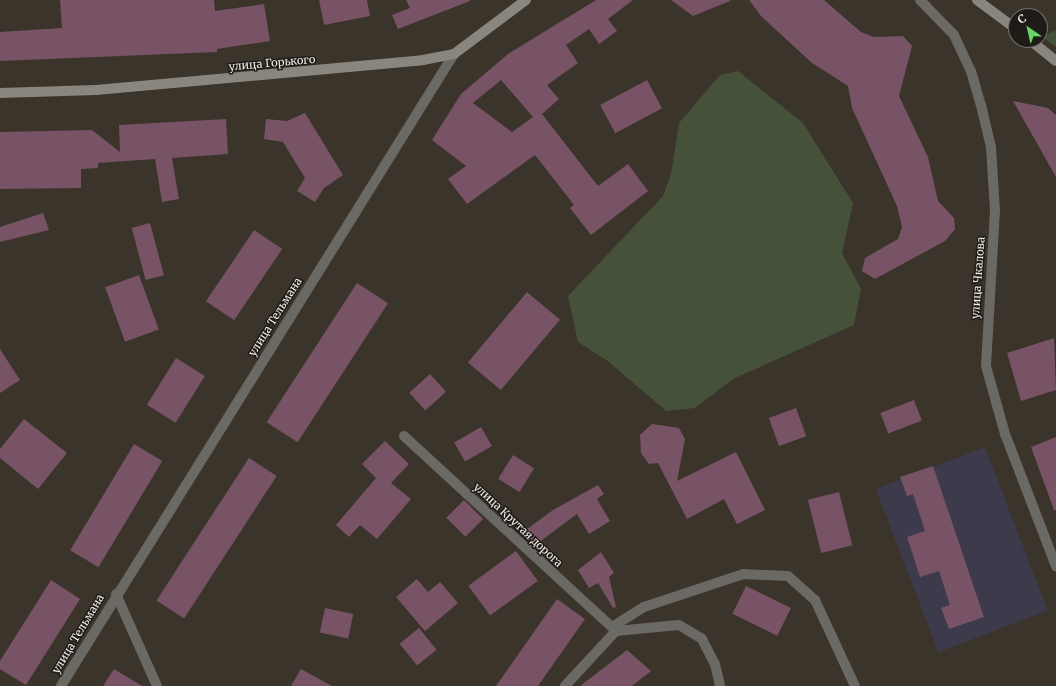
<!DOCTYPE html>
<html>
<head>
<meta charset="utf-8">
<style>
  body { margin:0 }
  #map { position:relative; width:1056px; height:686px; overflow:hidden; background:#3a342b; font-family:Merriweather,serif }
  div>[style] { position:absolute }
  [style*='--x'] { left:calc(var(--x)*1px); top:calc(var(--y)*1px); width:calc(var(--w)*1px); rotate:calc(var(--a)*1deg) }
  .education>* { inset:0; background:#3d3a4b; transform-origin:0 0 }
  .green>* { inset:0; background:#465139 }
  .building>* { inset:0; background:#785265; transform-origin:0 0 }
  .minor>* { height:10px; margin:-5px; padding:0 5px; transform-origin:5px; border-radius:5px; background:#6b6964 }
  .tertiary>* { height:10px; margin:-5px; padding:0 5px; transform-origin:5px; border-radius:5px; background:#6b6964 }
  .secondary>* { height:10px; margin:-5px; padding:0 5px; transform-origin:5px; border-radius:5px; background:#89867e }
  span { translate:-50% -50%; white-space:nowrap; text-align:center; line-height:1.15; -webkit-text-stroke:3px #1f1c18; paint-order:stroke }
  .street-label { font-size:11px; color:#f0ece7 }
  .north { position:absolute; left:1008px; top:8px; width:40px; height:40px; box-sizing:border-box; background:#1f1c18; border:1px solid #736f6b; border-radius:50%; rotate:326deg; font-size:11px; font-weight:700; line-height:16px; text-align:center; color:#f0ece7 }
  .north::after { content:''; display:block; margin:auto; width:14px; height:18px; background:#66d466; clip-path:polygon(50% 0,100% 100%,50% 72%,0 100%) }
</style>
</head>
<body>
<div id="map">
  <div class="education">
    <i style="left:985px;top:447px;width:175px;height:117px;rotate:69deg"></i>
  </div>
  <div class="green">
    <i style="clip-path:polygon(1055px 30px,1056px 32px,1056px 47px,1043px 37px)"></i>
    <i style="clip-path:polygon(738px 71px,803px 123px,853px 203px,842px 253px,861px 289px,854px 325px,733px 379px,695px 408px,666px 411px,609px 362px,578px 342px,568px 296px,663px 196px,671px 174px,679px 123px,720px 75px)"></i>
  </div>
  <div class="building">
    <i style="clip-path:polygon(60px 0,214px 0,215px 11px,264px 4px,270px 41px,217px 49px,217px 52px,0 61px,0 32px,62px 28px)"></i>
    <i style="clip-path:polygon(319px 0,367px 0,370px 16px,324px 25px)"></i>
    <i style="clip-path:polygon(406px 0,470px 0,470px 1px,398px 29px,392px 15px,410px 8px)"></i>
    <i style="clip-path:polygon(evenodd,596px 0,633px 0,608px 19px,617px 31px,599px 44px,589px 29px,566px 45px,578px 63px,547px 85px,559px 99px,542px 114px,598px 186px,628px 164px,648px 191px,591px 235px,570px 208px,574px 205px,535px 155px,467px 204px,448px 179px,466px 166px,432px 140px,461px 94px,508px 54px,596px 0,501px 80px,533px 117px,512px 132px,473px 103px,501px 80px)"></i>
    <i style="clip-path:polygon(671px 0,730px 0,730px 1px,693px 16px)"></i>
    <i style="clip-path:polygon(749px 0,824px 0,861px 32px,874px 37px,903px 36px,912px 46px,899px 96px,928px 157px,938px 201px,954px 218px,955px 229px,945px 241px,875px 279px,862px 271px,865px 258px,898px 239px,902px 227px,897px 206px,852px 108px,848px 86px,812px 63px,761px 16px)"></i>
    <i style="left:647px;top:80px;width:32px;height:53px;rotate:62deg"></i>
    <i style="clip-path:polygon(1013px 101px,1048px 108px,1056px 115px,1056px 177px)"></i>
    <i style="clip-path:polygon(305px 113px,343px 175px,324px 188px,315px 202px,297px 191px,305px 178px,283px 142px,264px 139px,266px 119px,287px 121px)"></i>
    <i style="clip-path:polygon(226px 119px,228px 154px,172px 158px,179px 199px,162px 202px,155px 159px,98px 163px,98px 168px,81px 169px,81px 188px,0 189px,0 132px,92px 130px,120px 152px,119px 125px)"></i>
    <i style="clip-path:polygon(43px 213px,49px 230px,0 242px,0 227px)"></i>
    <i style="left:150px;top:223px;width:54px;height:19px;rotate:75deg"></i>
    <i style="left:254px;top:230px;width:34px;height:86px;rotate:34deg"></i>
    <i style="left:139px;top:275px;width:58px;height:36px;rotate:70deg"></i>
    <i style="left:357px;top:283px;width:37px;height:166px;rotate:33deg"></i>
    <i style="left:527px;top:292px;width:43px;height:92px;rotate:40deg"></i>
    <i style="clip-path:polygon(1054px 338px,1056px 390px,1021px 401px,1007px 353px)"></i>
    <i style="clip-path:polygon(0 349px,20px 380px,0 393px)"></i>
    <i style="left:176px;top:358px;width:34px;height:55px;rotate:32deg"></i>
    <i style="left:430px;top:374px;width:24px;height:28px;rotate:48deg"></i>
    <i style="left:914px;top:400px;width:22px;height:36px;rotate:69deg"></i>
    <i style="left:796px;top:408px;width:30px;height:29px;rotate:70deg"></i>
    <i style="clip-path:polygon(24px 419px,67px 453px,38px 489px,0 458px,0 449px)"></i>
    <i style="clip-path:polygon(652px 424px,679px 428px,685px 439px,677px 481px,736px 452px,765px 510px,737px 524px,724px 499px,687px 519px,658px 463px,649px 464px,641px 453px,640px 435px)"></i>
    <i style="left:481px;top:427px;width:22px;height:31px;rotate:60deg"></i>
    <i style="clip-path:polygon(1056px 437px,1056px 510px,1054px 510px,1031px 447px)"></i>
    <i style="clip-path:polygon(385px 441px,409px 464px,391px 483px,411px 499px,377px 539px,360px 525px,349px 537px,336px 525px,376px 478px,362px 464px)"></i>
    <i style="left:134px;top:444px;width:33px;height:124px;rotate:31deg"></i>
    <i style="left:513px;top:455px;width:25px;height:28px;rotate:32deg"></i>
    <i style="left:249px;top:458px;width:33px;height:170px;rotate:33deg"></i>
    <i style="clip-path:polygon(933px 466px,984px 617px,949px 629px,941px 608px,950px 605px,939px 571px,920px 577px,907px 537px,925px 531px,913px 494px,907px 496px,900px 477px)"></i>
    <i style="clip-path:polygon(598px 485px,604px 494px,597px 499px,610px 521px,589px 534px,577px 514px,534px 546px,523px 532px,553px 510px)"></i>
    <i style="left:839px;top:492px;width:55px;height:32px;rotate:76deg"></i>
    <i style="left:464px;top:500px;width:27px;height:25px;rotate:45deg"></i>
    <i style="left:516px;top:551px;width:37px;height:59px;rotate:54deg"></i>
    <i style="clip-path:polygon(601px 552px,614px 573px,609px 577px,616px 607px,613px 608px,598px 583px,589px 588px,578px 570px)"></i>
    <i style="clip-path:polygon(417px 579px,428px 592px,440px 582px,458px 603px,425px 631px,396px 597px)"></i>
    <i style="clip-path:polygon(51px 580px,80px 599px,26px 685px,0 669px,0 661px)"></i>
    <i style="left:746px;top:586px;width:50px;height:31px;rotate:26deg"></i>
    <i style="clip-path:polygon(557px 599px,585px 619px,538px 686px,496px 686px)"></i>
    <i style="left:325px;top:608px;width:29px;height:25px;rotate:12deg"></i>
    <i style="left:419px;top:628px;width:28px;height:25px;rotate:51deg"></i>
    <i style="clip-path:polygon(627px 650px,651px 671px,632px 686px,580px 686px)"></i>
    <i style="clip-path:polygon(114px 669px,142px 686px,103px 686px)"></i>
    <i style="clip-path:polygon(301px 669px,332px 686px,291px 686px)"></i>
  </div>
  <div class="minor">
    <i style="--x:404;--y:436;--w:288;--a:42.6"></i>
    <i style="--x:116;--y:594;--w:101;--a:66"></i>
    <i style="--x:612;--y:627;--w:38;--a:-32"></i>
    <i style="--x:644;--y:607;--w:104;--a:-18.4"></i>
    <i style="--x:743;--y:574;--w:45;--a:2.5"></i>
    <i style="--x:788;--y:576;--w:36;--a:42"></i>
    <i style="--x:815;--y:600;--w:95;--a:65.1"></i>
    <i style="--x:616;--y:631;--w:63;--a:-5.4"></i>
    <i style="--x:679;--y:625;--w:27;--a:31"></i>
    <i style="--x:702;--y:639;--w:28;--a:63"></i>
    <i style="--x:715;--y:664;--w:23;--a:77"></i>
    <i style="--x:61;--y:686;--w:744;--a:-58.13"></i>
    <i style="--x:565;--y:686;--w:75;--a:-47.2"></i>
  </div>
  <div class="tertiary">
    <i style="--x:920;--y:0;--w:49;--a:45.8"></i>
    <i style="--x:954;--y:35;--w:40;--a:65"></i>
    <i style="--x:971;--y:71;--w:35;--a:74"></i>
    <i style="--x:981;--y:105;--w:43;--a:76.6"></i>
    <i style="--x:991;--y:147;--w:63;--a:86.4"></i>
    <i style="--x:995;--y:210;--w:156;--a:93.3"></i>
    <i style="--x:986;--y:366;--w:71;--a:74.4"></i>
    <i style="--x:1005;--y:434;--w:142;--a:68.9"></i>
  </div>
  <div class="secondary">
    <i style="--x:977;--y:0;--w:49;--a:36.6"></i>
    <i style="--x:1030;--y:40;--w:33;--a:39"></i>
    <i style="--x:0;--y:93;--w:96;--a:-1.8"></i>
    <i style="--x:96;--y:90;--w:328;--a:-5.2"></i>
    <i style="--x:423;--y:60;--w:32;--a:-11"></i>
    <i style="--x:454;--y:54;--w:90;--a:-36.9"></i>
  </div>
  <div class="street-label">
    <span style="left:272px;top:63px;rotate:-5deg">улица Горького</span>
    <span style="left:978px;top:278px;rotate:-86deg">улица Чкалова</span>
    <span style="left:275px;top:317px;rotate:-58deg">улица Тельмана</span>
    <span style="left:518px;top:525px;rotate:43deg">улица Крутая дорога</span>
    <span style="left:78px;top:634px;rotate:-59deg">улица Тельмана</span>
  </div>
  <div class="north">С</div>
</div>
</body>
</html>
